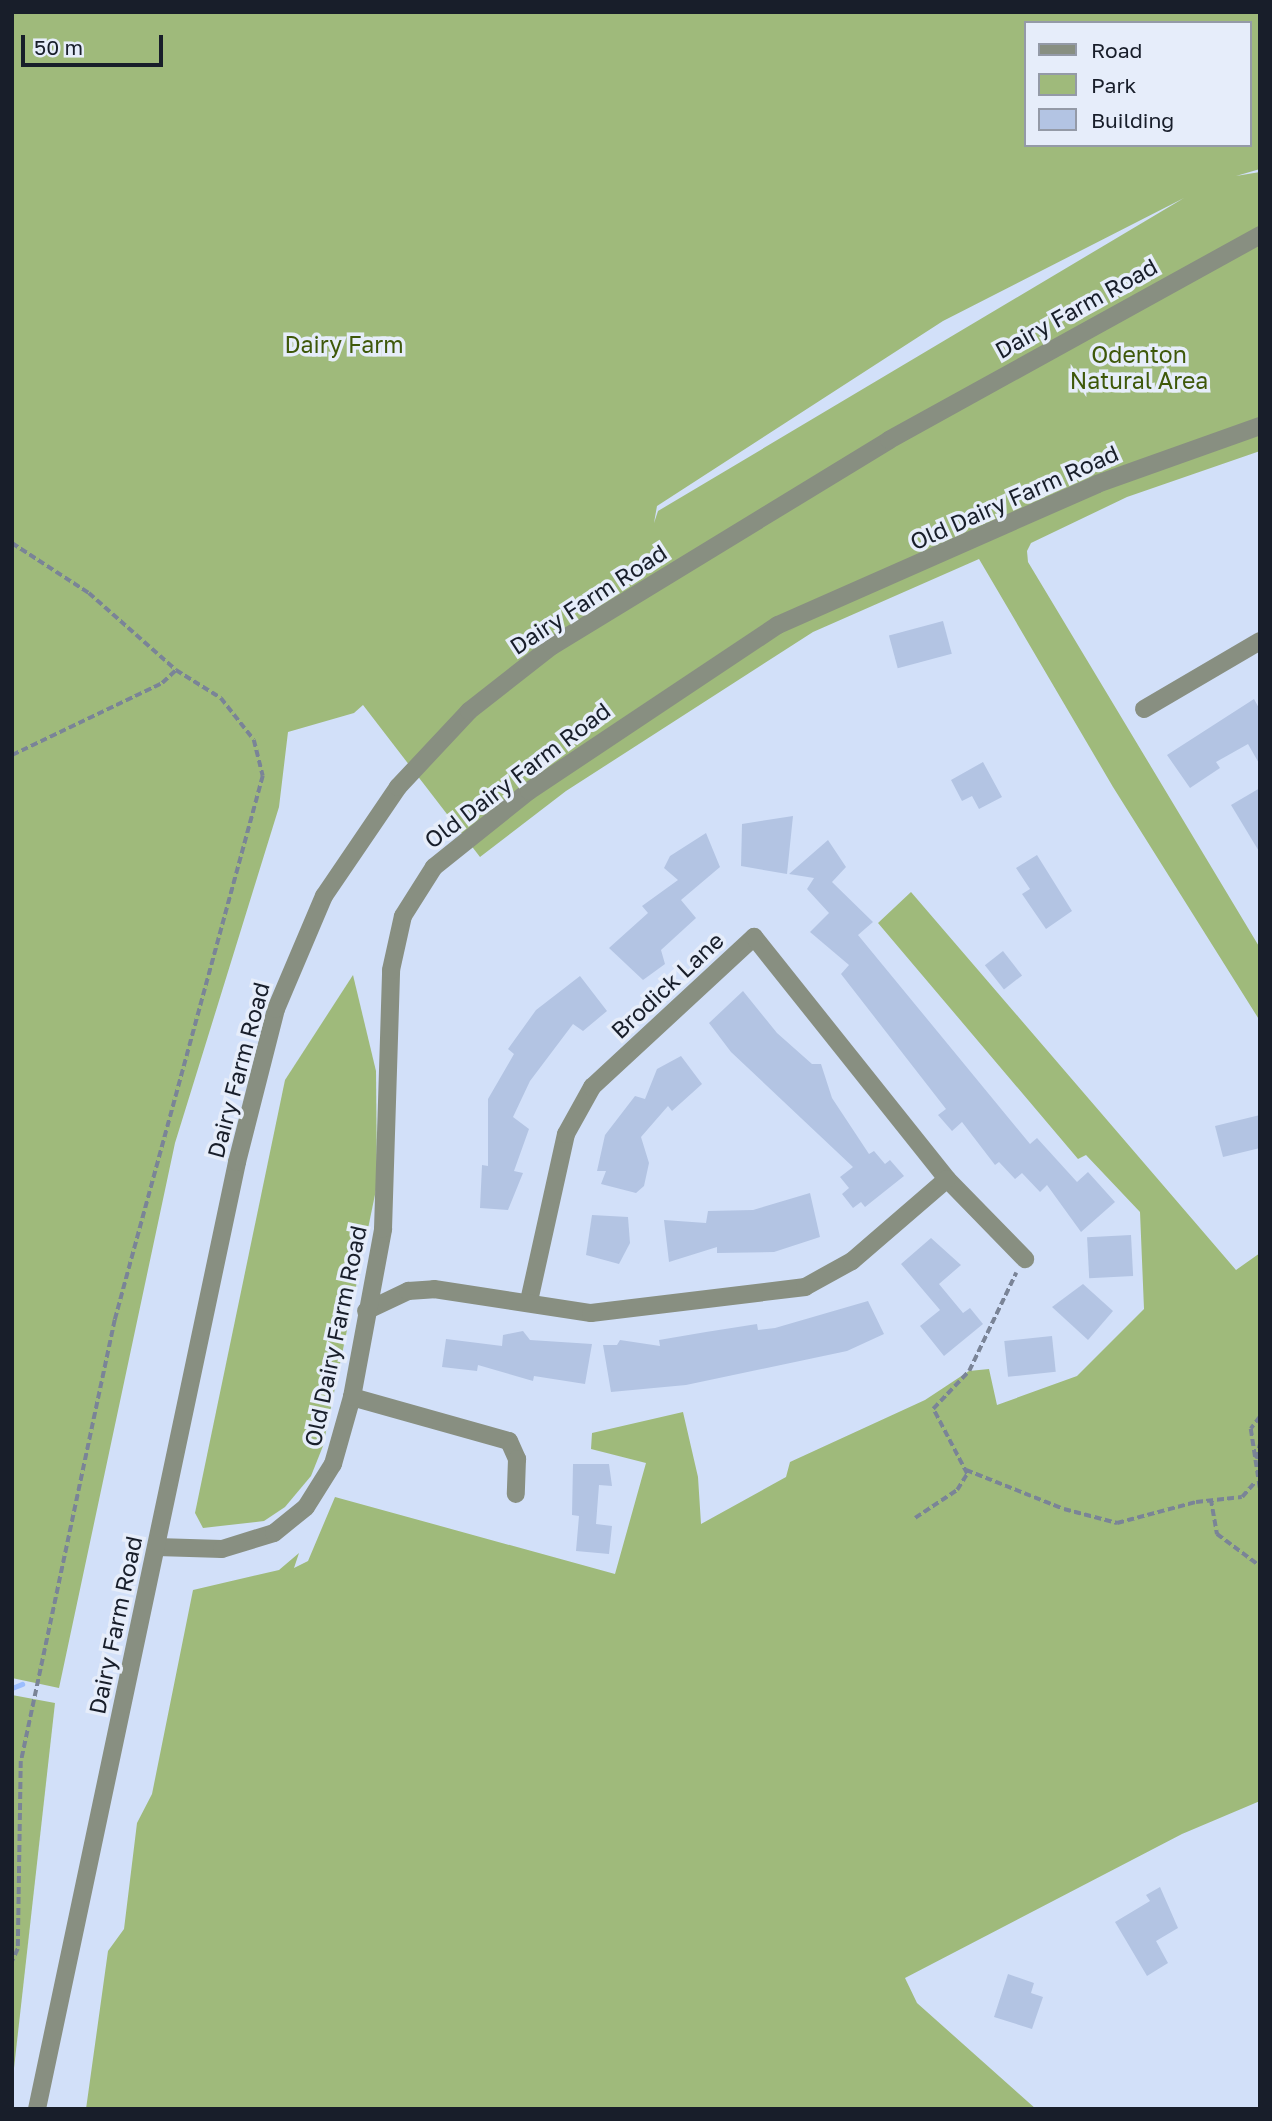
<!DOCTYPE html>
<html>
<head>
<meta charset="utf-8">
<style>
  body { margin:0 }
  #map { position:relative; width:1272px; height:2121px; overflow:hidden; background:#d2e0f9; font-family:"Golos Text",sans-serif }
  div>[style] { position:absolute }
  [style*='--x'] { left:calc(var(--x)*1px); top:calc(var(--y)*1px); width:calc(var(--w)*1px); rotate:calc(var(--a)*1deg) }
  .green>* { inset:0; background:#9fba7b }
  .stream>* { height:5px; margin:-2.5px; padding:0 2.5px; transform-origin:2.5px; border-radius:2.5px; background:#9bbdfe }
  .building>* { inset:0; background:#b3c4e3; transform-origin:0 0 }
  .path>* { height:3.5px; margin-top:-1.75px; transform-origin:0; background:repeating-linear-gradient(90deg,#7a8497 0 7px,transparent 0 10.5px) }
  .street>* { height:18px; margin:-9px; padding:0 9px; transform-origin:9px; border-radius:9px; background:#888f81 }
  span { translate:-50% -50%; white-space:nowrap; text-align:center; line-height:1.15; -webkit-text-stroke:7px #e6edfa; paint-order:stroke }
  .street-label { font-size:23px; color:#181e2a }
  .park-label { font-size:23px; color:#3e580a }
  .frame { position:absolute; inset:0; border:14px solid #181e2a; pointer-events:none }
  .legend { position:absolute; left:1024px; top:21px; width:228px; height:126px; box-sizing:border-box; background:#e6edfa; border:2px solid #949aa7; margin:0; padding:9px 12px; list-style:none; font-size:21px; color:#181e2a }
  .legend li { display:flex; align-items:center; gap:14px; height:35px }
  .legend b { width:35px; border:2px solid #949aa7 }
  .scale { position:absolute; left:21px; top:35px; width:142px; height:32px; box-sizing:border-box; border:4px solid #181e2a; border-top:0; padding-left:9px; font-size:21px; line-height:24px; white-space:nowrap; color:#181e2a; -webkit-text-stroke:5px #e6edfa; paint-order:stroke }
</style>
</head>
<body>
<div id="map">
  <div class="green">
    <i style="clip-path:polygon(evenodd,12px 12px,1260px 12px,1260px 169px,1236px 176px,1260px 172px,1260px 451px,1127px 497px,1031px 543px,1027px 551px,1028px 562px,1260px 948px,1260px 1021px,1113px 787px,979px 559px,813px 632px,566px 791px,480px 857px,363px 705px,354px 713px,288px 732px,279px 807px,175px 1143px,59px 1688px,12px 1678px,12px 12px,1025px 23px,1249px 23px,1249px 145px,1025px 145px,1025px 23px,12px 12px,1184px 198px,658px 511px,654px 523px,657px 506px,943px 321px,1184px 198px)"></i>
    <i style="clip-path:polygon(911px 892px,1236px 1270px,1260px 1253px,1260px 1801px,1182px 1834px,905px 1978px,917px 2003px,1036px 2109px,86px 2109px,108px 1951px,124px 1929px,137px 1823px,152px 1794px,193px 1590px,279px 1570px,299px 1553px,294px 1568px,308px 1561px,335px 1497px,615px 1574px,646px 1463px,591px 1449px,592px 1433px,683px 1412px,698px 1477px,701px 1524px,786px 1477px,790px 1462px,925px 1400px,969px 1371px,989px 1369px,997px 1405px,1077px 1376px,1144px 1309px,1140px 1212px,1086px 1155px,1078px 1159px,878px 923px)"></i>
    <i style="clip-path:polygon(353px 975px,376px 1071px,377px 1185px,323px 1446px,311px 1476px,285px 1507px,264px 1521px,203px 1528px,195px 1513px,285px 1080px)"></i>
    <i style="clip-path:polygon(12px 1695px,55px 1703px,12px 2086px)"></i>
  </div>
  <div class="stream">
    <i style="--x:12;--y:1688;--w:11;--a:-22"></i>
  </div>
  <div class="building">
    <i style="left:943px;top:621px;width:34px;height:56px;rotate:75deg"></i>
    <i style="clip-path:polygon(1254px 699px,1260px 710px,1260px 765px,1248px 744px,1216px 762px,1220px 768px,1190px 788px,1167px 755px)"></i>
    <i style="clip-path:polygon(983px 762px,1002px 797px,979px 809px,972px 796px,962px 801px,951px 780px)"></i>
    <i style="clip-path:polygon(1260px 788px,1260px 853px,1231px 805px)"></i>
    <i style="clip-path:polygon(793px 816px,787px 874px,741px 866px,742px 824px)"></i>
    <i style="clip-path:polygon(706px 833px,720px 867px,681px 900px,696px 918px,661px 950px,665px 964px,643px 980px,609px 948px,648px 913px,642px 906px,678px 880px,664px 868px,670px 856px)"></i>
    <i style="clip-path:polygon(828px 840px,846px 867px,832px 882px,873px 922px,858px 935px,1030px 1144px,1037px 1138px,1077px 1182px,1088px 1172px,1115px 1202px,1081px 1232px,1047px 1185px,1040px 1192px,1022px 1173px,1015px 1179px,999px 1162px,995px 1165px,962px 1122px,952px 1131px,938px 1115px,946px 1109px,841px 974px,849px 965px,810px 932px,829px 913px,807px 889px,814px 878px,789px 874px)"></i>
    <i style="clip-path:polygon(1037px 855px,1072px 911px,1046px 929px,1022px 894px,1030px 889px,1016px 868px)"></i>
    <i style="left:1003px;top:951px;width:31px;height:23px;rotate:52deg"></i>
    <i style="clip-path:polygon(580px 976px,607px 1011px,583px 1031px,573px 1024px,530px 1081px,513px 1117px,529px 1129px,514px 1171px,523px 1173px,508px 1210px,480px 1208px,482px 1165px,488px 1166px,488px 1099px,514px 1054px,508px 1049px,536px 1010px)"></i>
    <i style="clip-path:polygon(743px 991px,777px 1033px,812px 1064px,821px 1064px,832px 1098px,869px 1154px,874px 1151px,885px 1164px,890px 1160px,904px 1176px,865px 1207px,861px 1202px,853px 1208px,842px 1194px,849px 1188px,840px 1177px,853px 1167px,731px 1052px,709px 1023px)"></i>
    <i style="clip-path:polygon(681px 1056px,702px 1084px,672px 1111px,668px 1106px,641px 1137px,649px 1163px,644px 1186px,636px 1193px,601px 1184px,606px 1171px,597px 1171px,605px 1135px,635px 1096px,645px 1099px,657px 1069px)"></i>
    <i style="clip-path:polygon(1260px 1115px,1260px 1148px,1223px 1157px,1215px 1126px)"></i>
    <i style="clip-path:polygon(810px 1193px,820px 1237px,774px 1252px,717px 1253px,717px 1247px,669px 1262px,664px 1220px,706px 1223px,708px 1211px,753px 1210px)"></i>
    <i style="clip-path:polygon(592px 1215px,628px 1217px,630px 1243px,619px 1264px,586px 1255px)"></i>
    <i style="left:1131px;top:1235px;width:41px;height:44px;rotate:87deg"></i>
    <i style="clip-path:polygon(931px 1238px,961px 1265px,939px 1284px,963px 1313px,970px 1308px,983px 1324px,944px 1356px,920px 1326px,940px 1310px,901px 1264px)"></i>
    <i style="clip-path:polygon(1083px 1284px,1113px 1311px,1088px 1340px,1052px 1307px)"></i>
    <i style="clip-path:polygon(868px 1301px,884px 1334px,847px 1351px,686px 1385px,611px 1392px,603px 1345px,617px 1345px,620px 1340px,660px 1346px,659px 1340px,706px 1332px,757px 1324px,758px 1330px,775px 1328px)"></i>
    <i style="clip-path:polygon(523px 1331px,530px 1340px,592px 1344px,585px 1384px,534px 1376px,533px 1381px,478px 1365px,477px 1371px,442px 1367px,446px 1339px,502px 1346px,503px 1335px)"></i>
    <i style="left:1052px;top:1336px;width:36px;height:48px;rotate:84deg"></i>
    <i style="clip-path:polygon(573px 1464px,609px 1464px,612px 1486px,599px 1485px,596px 1524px,612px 1526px,609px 1554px,576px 1551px,579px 1516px,572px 1515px)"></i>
    <i style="clip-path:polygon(1160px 1887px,1178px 1928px,1156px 1941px,1168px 1963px,1147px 1976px,1115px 1922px,1150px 1901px,1146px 1895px)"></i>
    <i style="clip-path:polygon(1008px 1974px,1034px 1983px,1031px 1993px,1043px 1997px,1032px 2029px,994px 2017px)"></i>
  </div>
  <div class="path">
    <i style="--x:12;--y:543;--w:92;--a:33"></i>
    <i style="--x:89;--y:593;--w:116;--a:41.5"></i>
    <i style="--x:176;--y:670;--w:53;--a:31.9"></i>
    <i style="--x:221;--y:698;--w:53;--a:51.8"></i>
    <i style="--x:254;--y:740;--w:37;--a:76"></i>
    <i style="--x:263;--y:776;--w:564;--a:105.22"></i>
    <i style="--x:115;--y:1320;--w:451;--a:102"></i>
    <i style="--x:21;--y:1761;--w:188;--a:90.9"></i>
    <i style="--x:18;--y:1949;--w:14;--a:115"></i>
    <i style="--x:12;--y:755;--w:166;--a:-25.6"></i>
    <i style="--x:162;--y:683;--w:19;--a:-43"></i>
    <i style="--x:1260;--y:1417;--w:15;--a:127"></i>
    <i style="--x:1251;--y:1429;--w:60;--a:81.3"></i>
    <i style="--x:1256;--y:1459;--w:16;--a:-76"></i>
    <i style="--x:966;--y:1470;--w:105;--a:21.7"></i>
    <i style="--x:1064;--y:1509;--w:55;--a:14.8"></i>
    <i style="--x:1117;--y:1523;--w:82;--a:-14.9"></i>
    <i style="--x:1196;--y:1502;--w:46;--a:-6.2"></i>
    <i style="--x:1242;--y:1497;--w:20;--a:-49"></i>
    <i style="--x:1211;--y:1499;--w:36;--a:80"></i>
    <i style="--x:1217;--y:1534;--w:54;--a:36.7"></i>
    <i style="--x:915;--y:1518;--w:50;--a:-33.7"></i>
    <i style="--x:957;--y:1490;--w:19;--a:-58"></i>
    <i style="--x:967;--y:1474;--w:73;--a:-117.6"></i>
    <i style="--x:933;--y:1409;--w:52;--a:-46.5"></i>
    <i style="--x:969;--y:1371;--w:109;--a:-64.4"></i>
  </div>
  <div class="street">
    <i style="--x:1144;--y:709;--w:134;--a:-30.4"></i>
    <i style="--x:529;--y:1301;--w:171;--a:-77.5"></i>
    <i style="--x:566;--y:1134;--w:54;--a:-61"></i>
    <i style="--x:592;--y:1087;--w:221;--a:-42.8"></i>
    <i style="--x:754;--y:937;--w:310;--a:51.4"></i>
    <i style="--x:947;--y:1179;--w:112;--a:45.7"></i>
    <i style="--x:366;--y:1311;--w:47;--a:-25.5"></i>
    <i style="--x:408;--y:1291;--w:26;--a:-4"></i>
    <i style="--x:434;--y:1289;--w:159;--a:8.7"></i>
    <i style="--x:591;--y:1313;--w:216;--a:-6.9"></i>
    <i style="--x:805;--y:1287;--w:54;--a:-29"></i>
    <i style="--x:852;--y:1261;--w:125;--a:-40.8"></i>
    <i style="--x:352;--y:1397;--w:163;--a:15.7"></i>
    <i style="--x:509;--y:1441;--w:20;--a:66"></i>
    <i style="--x:517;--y:1459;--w:35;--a:92"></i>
    <i style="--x:157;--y:1547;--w:65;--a:1.8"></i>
    <i style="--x:222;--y:1549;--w:54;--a:-17.1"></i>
    <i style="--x:274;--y:1533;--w:41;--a:-39.1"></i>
    <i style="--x:306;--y:1507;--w:51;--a:-57.9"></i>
    <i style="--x:333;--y:1464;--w:70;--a:-74.2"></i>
    <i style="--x:352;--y:1397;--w:171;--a:-79.5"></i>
    <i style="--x:383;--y:1229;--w:259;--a:-88.2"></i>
    <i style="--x:391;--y:970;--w:55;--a:-77.5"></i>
    <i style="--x:403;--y:916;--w:58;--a:-57.7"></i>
    <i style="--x:434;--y:867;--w:122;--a:-38.7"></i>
    <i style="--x:529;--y:791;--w:299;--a:-33.7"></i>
    <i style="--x:778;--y:625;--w:349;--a:-23.8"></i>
    <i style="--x:1097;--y:484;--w:173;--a:-19.6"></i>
    <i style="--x:37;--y:2109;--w:968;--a:-78.07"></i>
    <i style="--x:237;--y:1162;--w:158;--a:-75.7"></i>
    <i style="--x:276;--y:1009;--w:123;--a:-67"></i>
    <i style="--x:324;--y:896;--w:132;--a:-55.8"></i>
    <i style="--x:398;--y:787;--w:104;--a:-46.9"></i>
    <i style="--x:469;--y:711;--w:105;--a:-38.1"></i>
    <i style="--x:552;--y:646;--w:395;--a:-31.4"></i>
    <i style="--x:889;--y:440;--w:424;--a:-28.9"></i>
  </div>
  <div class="street-label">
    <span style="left:1076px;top:308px;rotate:-29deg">Dairy Farm Road</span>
    <span style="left:1014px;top:497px;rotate:-24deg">Old Dairy Farm Road</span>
    <span style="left:588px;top:599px;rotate:-33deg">Dairy Farm Road</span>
    <span style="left:517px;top:775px;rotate:-37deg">Old Dairy Farm Road</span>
    <span style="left:667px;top:985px;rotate:-43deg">Brodick Lane</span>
    <span style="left:238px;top:1070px;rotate:-75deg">Dairy Farm Road</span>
    <span style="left:335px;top:1336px;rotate:-78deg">Old Dairy Farm Road</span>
    <span style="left:115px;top:1625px;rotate:-78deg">Dairy Farm Road</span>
  </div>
  <div class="park-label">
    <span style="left:344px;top:344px">Dairy Farm</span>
    <span style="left:1139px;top:367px">Odenton<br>Natural Area</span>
  </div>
  <div class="frame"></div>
  <ul class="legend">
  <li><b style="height:9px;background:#888f81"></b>Road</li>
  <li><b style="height:19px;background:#9fba7b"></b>Park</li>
  <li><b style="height:19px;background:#b3c4e3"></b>Building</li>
  </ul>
  <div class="scale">50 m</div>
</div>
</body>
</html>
